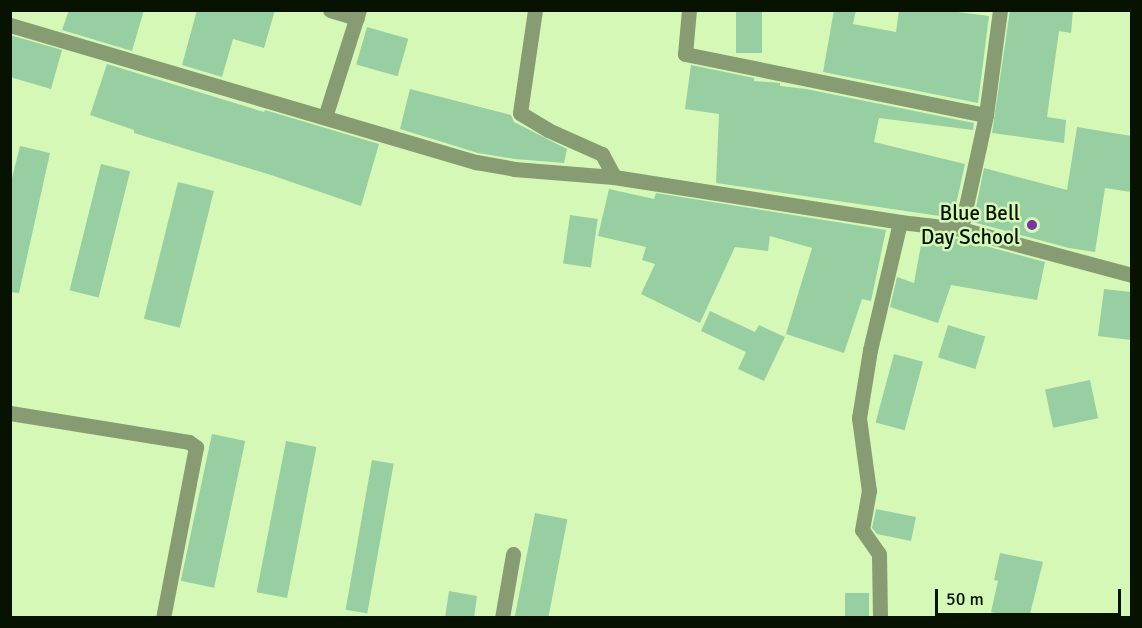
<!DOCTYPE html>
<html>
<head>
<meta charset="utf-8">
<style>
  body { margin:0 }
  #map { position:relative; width:1142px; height:628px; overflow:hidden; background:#d6f8b7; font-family:Signika,sans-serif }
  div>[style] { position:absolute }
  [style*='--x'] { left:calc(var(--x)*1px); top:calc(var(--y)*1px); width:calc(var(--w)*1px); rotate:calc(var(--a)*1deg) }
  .building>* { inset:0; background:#97cea2; transform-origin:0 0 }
  .street>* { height:15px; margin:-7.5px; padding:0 7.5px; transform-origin:7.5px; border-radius:7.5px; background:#879c72 }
  .dots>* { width:16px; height:16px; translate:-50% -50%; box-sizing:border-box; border:3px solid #d6f8b7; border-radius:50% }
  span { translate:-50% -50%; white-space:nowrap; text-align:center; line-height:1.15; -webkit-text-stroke:5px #d6f8b7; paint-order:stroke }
  .poi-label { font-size:21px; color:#081200 }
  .right { translate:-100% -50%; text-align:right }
  .frame { position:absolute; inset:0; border:12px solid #081200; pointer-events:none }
  .scale { position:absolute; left:935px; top:589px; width:186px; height:27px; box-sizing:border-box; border:3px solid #081200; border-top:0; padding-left:8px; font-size:18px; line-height:21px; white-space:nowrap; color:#081200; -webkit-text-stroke:4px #d6f8b7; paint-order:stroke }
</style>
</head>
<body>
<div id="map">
  <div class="building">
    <i style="clip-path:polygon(69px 10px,144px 10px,132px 51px,62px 30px)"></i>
    <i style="clip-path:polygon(197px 10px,275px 10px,264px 48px,233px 39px,222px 77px,182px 65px)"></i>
    <i style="left:736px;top:10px;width:26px;height:43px"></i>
    <i style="clip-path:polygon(834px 10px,856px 10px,853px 24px,896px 32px,899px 10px,942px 10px,989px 16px,978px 103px,823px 72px)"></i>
    <i style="clip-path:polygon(1010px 10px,1073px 10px,1071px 33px,1059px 31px,1047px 117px,1066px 120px,1064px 143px,992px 133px)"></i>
    <i style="left:367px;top:27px;width:43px;height:39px;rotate:16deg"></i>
    <i style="clip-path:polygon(10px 35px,62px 50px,51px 89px,10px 77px)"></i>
    <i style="clip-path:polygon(107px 64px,264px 112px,265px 110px,379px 144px,361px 206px,271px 175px,134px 133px,134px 130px,90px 115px)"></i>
    <i style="clip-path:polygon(691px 65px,754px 78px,754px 81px,780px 83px,780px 86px,806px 89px,974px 123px,973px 130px,879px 118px,874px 142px,965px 164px,953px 218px,716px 183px,719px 114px,685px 109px)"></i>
    <i style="clip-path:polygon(410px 89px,511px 115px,514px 122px,567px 149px,564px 163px,515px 159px,478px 153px,400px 129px)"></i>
    <i style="clip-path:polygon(1077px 127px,1131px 136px,1131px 192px,1105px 188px,1095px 252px,1069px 248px,973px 222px,984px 168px,1067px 190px)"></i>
    <i style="clip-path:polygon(20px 146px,50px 153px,19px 293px,10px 292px,10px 186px)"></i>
    <i style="left:101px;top:164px;width:30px;height:130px;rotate:14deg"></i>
    <i style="left:178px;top:182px;width:37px;height:141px;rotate:14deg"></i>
    <i style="clip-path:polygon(609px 189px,654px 199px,656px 193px,886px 230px,871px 301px,862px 299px,844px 353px,786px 334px,812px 248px,770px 236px,768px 251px,735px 247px,700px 323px,641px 294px,655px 264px,642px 260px,646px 247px,598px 236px)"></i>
    <i style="left:570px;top:215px;width:28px;height:49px;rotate:8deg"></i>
    <i style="clip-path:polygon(923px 234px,959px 239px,1045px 262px,1037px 300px,951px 285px,938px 323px,890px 307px,897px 277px,914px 283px)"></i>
    <i style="clip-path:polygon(1104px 289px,1131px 292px,1131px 340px,1098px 336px)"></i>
    <i style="clip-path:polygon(710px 311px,755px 332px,759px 325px,785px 337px,764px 381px,738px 369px,746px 352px,701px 331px)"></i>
    <i style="left:948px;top:325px;width:39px;height:34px;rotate:17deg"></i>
    <i style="left:894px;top:354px;width:30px;height:71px;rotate:15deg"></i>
    <i style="left:1090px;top:380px;width:39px;height:46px;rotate:78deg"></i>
    <i style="left:212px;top:434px;width:34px;height:150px;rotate:12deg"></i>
    <i style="left:286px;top:441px;width:31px;height:154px;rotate:11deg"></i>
    <i style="left:372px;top:460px;width:22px;height:152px;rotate:10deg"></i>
    <i style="clip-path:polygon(876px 509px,916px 517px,911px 541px,877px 534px,872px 528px)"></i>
    <i style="left:535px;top:513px;width:33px;height:107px;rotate:11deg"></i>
    <i style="clip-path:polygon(1000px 553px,1043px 562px,1029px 618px,1014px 618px,991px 612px,998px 581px,994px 580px)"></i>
    <i style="clip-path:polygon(449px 591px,477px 596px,474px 618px,445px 618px)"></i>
    <i style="left:845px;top:593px;width:24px;height:25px"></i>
  </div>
  <div class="street">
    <i style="--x:330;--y:10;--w:28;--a:17"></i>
    <i style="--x:535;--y:10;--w:104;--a:98.3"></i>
    <i style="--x:520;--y:113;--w:33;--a:31"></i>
    <i style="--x:548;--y:130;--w:59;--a:24"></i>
    <i style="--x:602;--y:154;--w:26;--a:62"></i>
    <i style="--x:689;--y:10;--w:44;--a:95.2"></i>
    <i style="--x:685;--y:54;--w:307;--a:11.5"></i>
    <i style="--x:10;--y:25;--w:486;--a:16.4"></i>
    <i style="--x:476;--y:162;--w:39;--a:10"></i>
    <i style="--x:514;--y:169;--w:100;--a:4.6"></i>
    <i style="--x:614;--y:177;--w:290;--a:8.9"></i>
    <i style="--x:900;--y:222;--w:61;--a:6.5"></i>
    <i style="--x:961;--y:229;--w:177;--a:15.1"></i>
    <i style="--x:325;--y:117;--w:112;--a:-72.4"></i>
    <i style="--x:961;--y:229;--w:117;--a:-77.6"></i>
    <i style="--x:986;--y:115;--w:106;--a:-82.4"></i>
    <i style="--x:10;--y:413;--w:181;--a:9.2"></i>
    <i style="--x:189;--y:442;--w:9;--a:36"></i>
    <i style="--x:196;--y:447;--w:174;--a:100.9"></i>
    <i style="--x:502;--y:618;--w:65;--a:-80.2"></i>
    <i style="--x:880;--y:618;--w:64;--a:-90.9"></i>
    <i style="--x:879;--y:554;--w:29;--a:-125"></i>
    <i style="--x:862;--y:530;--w:40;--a:-80"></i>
    <i style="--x:869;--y:491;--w:74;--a:-97.8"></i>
    <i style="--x:859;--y:418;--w:69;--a:-80.8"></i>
    <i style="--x:870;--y:350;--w:131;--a:-76.8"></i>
  </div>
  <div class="dots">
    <i style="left:1032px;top:225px;background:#7b32a5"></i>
  </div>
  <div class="poi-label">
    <span class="right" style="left:1020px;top:225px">Blue Bell<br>Day School</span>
  </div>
  <div class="frame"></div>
  <div class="scale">50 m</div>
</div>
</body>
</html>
